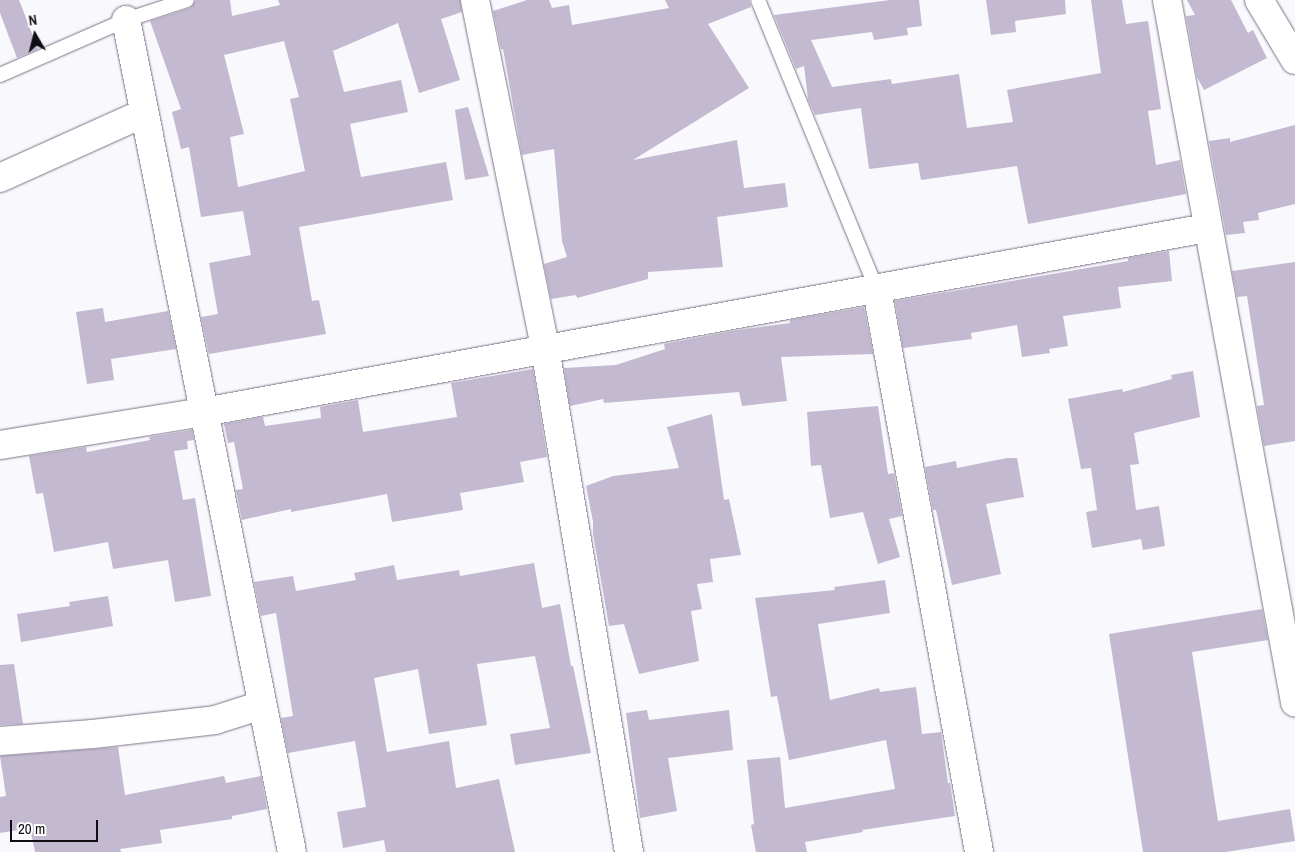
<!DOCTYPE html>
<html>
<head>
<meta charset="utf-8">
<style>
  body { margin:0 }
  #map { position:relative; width:1295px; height:852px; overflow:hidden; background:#f9f8fc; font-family:"Archivo Narrow",sans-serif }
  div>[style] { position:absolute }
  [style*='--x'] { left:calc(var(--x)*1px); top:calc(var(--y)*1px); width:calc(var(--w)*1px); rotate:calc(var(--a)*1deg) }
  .building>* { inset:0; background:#c3b9d0 }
  .roads { filter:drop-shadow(0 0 1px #7c7389) drop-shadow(0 0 1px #7c7389) }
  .lane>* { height:14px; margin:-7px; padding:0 7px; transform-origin:7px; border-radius:7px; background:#fff }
  .street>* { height:28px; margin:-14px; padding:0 14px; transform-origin:14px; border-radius:14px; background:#fff }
  .secondary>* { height:28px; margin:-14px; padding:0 14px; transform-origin:14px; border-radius:14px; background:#fff }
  span { translate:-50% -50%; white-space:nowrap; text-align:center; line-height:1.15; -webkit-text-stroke:4px #fff; paint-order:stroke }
  .north { position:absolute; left:10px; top:10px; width:50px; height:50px; -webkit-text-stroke:4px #fff; paint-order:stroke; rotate:352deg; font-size:14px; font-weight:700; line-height:20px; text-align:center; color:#110d15 }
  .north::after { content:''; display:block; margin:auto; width:18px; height:22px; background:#110d15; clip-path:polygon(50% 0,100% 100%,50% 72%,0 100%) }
  .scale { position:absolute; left:10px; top:820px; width:88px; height:22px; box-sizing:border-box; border:2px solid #110d15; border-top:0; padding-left:6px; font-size:15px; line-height:18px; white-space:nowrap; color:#110d15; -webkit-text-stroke:4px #fff; paint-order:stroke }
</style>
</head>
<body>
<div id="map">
  <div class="building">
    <i style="clip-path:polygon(0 0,19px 0,38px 49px,17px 58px,0 13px)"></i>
    <i style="clip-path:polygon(evenodd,196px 0,230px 0,232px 16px,280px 5px,278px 0,460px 0,462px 12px,441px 19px,460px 80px,419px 93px,398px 23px,333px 51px,344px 92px,401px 80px,408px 112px,350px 124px,361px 177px,446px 162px,453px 200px,299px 227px,312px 301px,319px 300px,326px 334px,209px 354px,201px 317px,218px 314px,209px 263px,251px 255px,243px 211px,201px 217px,189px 147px,181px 149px,172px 112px,181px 109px,150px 21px,190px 8px,196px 0,284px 41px,299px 97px,290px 99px,305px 171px,238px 187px,230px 137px,244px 134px,224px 55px,284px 41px)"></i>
    <i style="clip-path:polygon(527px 0,549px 0,552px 8px,569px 5px,572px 25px,669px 8px,665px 0,749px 0,751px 7px,708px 24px,749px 88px,633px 160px,737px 140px,744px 188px,785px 183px,788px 207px,717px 217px,723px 267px,648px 272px,648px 279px,577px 298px,576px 295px,551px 299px,544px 264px,567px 257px,562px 241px,554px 149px,522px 155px,503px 49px,501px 49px,493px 11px)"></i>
    <i style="clip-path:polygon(890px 0,919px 0,922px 26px,907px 28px,908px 35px,874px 40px,872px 32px,811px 40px,832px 87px,891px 79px,892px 84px,959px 74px,967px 128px,1013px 122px,1007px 90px,1101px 73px,1091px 0,1122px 0,1126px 24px,1148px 21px,1161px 109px,1148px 111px,1156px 165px,1180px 160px,1186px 194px,1028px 224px,1017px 166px,921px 180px,918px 163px,869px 169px,861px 108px,815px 115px,808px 99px,804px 66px,796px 69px,774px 15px)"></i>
    <i style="clip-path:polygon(986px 0,1065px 0,1066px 14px,1015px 21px,1016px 32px,991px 35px)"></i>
    <i style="clip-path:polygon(1187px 0,1231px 0,1248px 33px,1253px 30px,1267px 58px,1204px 90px,1197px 77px,1186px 16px,1195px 15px)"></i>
    <i style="clip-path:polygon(468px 107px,489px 176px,465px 180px,455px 110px)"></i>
    <i style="clip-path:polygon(1295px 125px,1295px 204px,1258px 213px,1259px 220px,1243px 222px,1245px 233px,1226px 235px,1209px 141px,1230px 138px,1230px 142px)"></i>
    <i style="clip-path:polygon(1169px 251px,1172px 281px,1118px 287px,1121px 308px,1063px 316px,1068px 346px,1049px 349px,1050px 353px,1022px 357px,1017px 325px,971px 333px,972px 339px,903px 348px,895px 301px,1128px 261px,1128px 258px)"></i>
    <i style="clip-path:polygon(1295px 262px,1295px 441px,1264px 446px,1257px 406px,1264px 405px,1247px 296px,1237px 297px,1232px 271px)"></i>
    <i style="clip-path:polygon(864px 307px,873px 354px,781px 357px,787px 401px,742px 406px,739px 392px,604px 403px,603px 399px,570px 406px,564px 368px,616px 365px,665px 349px,664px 344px,738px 330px,790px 323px,790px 320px)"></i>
    <i style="clip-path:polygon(103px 308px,105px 322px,168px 311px,176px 349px,111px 359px,114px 380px,87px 384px,76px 312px)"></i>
    <i style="clip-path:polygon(533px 369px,547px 457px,520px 462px,524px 482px,460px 493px,463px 510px,392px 522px,387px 494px,291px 512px,291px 509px,242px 520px,236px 490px,243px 489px,234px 442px,228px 443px,224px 424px,263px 417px,265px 426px,321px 418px,320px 407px,358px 400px,363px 432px,457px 417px,451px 383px)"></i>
    <i style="clip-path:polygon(1193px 371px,1200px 417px,1134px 433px,1139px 464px,1130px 465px,1136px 510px,1159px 506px,1165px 546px,1143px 550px,1141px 539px,1092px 548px,1086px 512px,1097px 510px,1091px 468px,1081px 469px,1068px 399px,1122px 389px,1123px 392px,1172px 379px,1171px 375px)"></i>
    <i style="clip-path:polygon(878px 406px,888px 474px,894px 473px,902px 516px,889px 519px,900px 557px,878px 564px,863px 512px,830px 518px,821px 465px,811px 466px,807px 412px)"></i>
    <i style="clip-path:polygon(712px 414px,724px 500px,729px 499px,741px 555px,710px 559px,713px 582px,697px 584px,702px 609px,691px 611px,699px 661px,639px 674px,624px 624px,609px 626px,593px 534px,593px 522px,586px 486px,613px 476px,679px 468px,667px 427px)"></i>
    <i style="clip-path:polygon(192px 430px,194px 440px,187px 441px,188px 449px,174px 451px,183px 500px,195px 498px,211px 596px,175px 602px,168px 560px,113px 569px,108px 542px,54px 552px,43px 493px,36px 494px,29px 456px,86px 447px,87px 452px,150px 440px,149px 437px)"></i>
    <i style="clip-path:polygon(1007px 458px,1017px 458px,1024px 497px,986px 504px,1001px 574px,952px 585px,936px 510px,933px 510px,925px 467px,956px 461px,957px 468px)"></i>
    <i style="clip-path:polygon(534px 563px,542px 608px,560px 604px,571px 666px,573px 666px,591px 753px,515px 765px,510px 734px,550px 728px,535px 656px,477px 664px,487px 725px,429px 734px,418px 669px,374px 678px,387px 752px,449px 741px,456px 788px,499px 779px,515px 852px,386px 852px,384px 840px,343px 848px,337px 812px,366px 807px,355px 741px,288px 753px,281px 718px,293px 716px,276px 613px,261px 616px,254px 582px,293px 576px,296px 591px,356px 580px,354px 573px,394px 565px,397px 580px,459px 570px,460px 576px)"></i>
    <i style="clip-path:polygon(885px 580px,890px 613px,818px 624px,830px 700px,879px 688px,880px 692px,916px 687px,922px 734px,941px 732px,948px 783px,950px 783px,955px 816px,862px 830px,863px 832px,805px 842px,807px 852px,756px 852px,751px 825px,754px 824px,747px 760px,780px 757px,785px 808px,895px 789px,886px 740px,789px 760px,777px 696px,771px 697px,755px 598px,835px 590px,834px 587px)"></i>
    <i style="clip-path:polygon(108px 596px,113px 626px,21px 642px,17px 614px,70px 606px,69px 602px)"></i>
    <i style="clip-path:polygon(1262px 609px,1268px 640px,1192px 652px,1218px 821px,1290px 809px,1295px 841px,1226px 852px,1143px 852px,1109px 634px)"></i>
    <i style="clip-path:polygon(14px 664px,23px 724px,0 725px,0 665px)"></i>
    <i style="clip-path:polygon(647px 710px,649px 720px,729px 710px,733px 750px,668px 758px,677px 811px,640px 818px,626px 713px)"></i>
    <i style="clip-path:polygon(118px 747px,125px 795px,224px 776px,226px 783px,261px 776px,267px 809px,232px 816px,232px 819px,160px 830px,162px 843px,120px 849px,121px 852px,35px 852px,30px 828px,0 833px,0 797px,6px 796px,0 756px)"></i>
  </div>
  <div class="roads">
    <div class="lane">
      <i style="--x:758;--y:0;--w:313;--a:67.7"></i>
      <i style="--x:0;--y:75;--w:137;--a:-23.6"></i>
      <i style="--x:126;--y:20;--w:64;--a:-18.2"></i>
    </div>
    <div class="street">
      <i style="--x:475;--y:0;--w:355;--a:78.6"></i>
      <i style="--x:545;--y:348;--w:511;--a:80.54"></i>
      <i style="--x:1167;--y:0;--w:714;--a:79.67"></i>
      <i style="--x:126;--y:20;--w:848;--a:78.72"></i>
      <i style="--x:0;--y:178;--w:158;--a:-24.3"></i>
      <i style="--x:877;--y:290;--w:571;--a:79.71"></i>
      <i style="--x:0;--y:445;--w:207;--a:-9.2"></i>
      <i style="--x:204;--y:412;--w:1020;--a:-10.4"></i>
      <i style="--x:0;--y:741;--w:93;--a:-4.3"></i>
      <i style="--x:93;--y:734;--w:123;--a:-6.5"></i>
      <i style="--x:215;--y:720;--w:49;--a:-17.7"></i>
    </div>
    <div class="secondary">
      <i style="--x:1259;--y:0;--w:70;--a:59"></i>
    </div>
  </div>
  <div class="north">N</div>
  <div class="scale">20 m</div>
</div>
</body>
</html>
